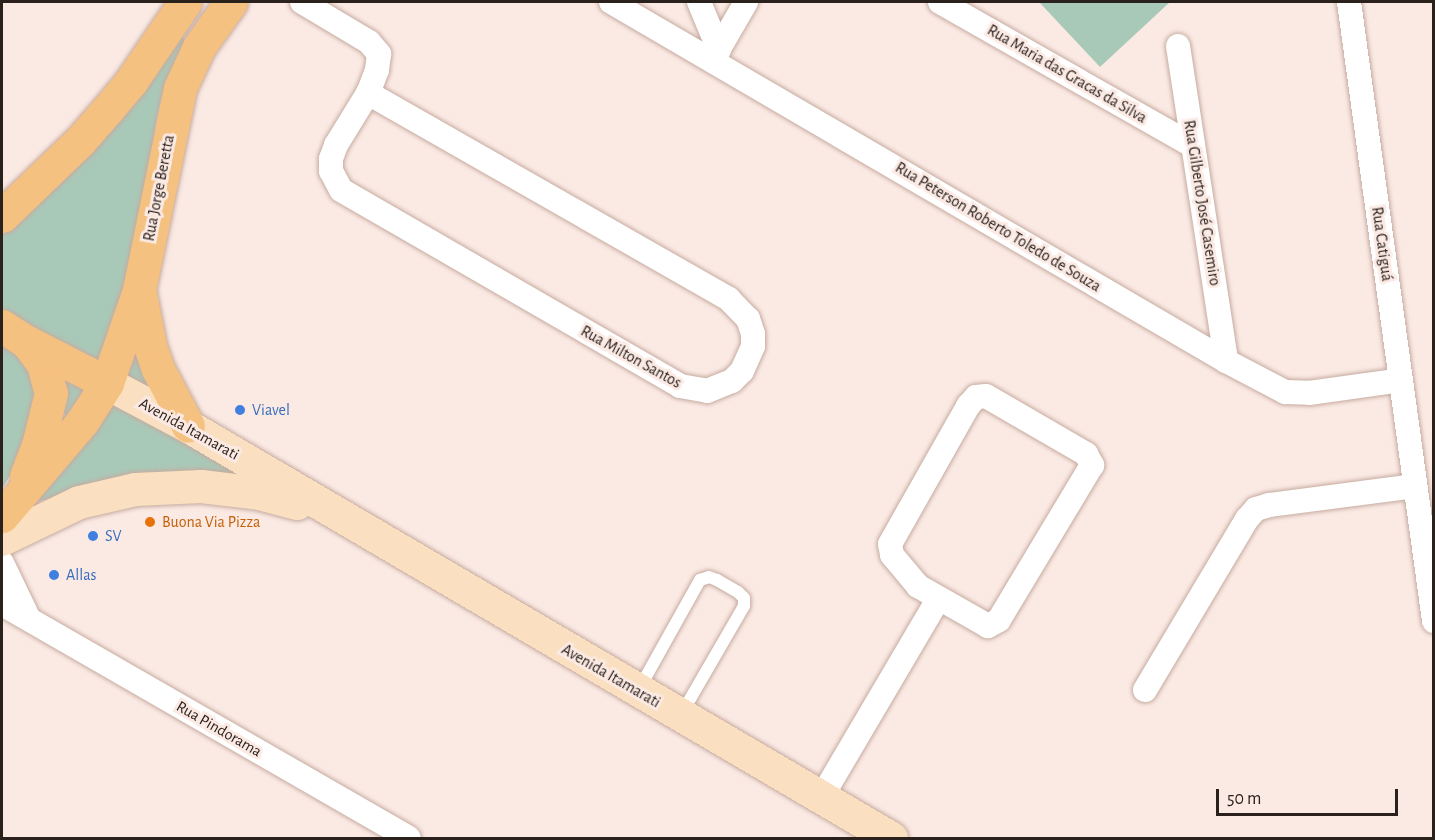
<!DOCTYPE html>
<html>
<head>
<meta charset="utf-8">
<style>
  body { margin:0 }
  #map { position:relative; width:1435px; height:840px; overflow:hidden; background:#fbeae4; font-family:"Alegreya Sans",sans-serif }
  div>[style] { position:absolute }
  [style*='--x'] { left:calc(var(--x)*1px); top:calc(var(--y)*1px); width:calc(var(--w)*1px); rotate:calc(var(--a)*1deg) }
  .green>* { inset:0; background:#a9c9b8 }
  .roads { filter:drop-shadow(0 0 2px #c6aba0) drop-shadow(0 0 2px #c6aba0) }
  .service>* { height:12px; margin:-6px; padding:0 6px; transform-origin:6px; border-radius:6px; background:#fff }
  .minor>* { height:24px; margin:-12px; padding:0 12px; transform-origin:12px; border-radius:12px; background:#fff }
  .secondary>* { height:33px; margin:-16.5px; padding:0 16.5px; transform-origin:16.5px; border-radius:16.5px; background:#fae0c0 }
  .primary>* { height:33px; margin:-16.5px; padding:0 16.5px; transform-origin:16.5px; border-radius:16.5px; background:#f5c180 }
  .dots>* { width:16px; height:16px; translate:-50% -50%; box-sizing:border-box; border:3px solid #fbeae4; border-radius:50% }
  span { translate:-50% -50%; white-space:nowrap; text-align:center; line-height:1.15; -webkit-text-stroke:6px #fbeae4; paint-order:stroke }
  .street-label { font-size:16px; color:#2a201c }
  .shop-label { font-size:16px; color:#366cbe }
  .left { translate:0 -50%; text-align:left }
  .food-label { font-size:16px; color:#c56008 }
  .frame { position:absolute; inset:0; border:3px solid #2a201c; pointer-events:none }
  .scale { position:absolute; left:1216px; top:789px; width:182px; height:27px; box-sizing:border-box; border:3px solid #2a201c; border-top:0; padding-left:8px; font-size:18px; line-height:21px; white-space:nowrap; color:#2a201c; -webkit-text-stroke:4px #fbeae4; paint-order:stroke }
</style>
</head>
<body>
<div id="map">
  <div class="green">
    <i style="clip-path:polygon(1039px 2px,1170px 2px,1100px 67px)"></i>
    <i style="clip-path:polygon(182px 37px,187px 41px,162px 96px,157px 117px,144px 203px,104px 364px,2px 313px,2px 235px,35px 205px,143px 91px)"></i>
    <i style="clip-path:polygon(2px 342px,15px 349px,42px 389px,17px 464px,2px 489px)"></i>
    <i style="clip-path:polygon(133px 345px,149px 385px,148px 386px,126px 380px)"></i>
    <i style="clip-path:polygon(66px 380px,86px 388px,66px 416px,63px 410px)"></i>
    <i style="clip-path:polygon(114px 403px,239px 474px,38px 501px,36px 497px)"></i>
  </div>
  <div class="roads">
    <div class="service">
      <i style="--x:639;--y:689;--w:125;--a:-60.8"></i>
      <i style="--x:700;--y:580;--w:9;--a:-18"></i>
      <i style="--x:709;--y:577;--w:9;--a:21"></i>
      <i style="--x:717;--y:580;--w:24;--a:30"></i>
      <i style="--x:738;--y:592;--w:8;--a:45"></i>
      <i style="--x:744;--y:598;--w:8;--a:90"></i>
      <i style="--x:744;--y:606;--w:124;--a:120.1"></i>
    </div>
    <div class="minor">
      <i style="--x:302;--y:2;--w:78;--a:30.8"></i>
      <i style="--x:369;--y:42;--w:16;--a:50"></i>
      <i style="--x:379;--y:54;--w:16;--a:97"></i>
      <i style="--x:377;--y:70;--w:25;--a:111"></i>
      <i style="--x:368;--y:93;--w:61;--a:121.6"></i>
      <i style="--x:336;--y:145;--w:15;--a:110"></i>
      <i style="--x:331;--y:159;--w:12;--a:90"></i>
      <i style="--x:331;--y:171;--w:21;--a:62"></i>
      <i style="--x:341;--y:190;--w:392;--a:30"></i>
      <i style="--x:680;--y:386;--w:27;--a:10"></i>
      <i style="--x:707;--y:391;--w:27;--a:-22"></i>
      <i style="--x:732;--y:381;--w:14;--a:-45"></i>
      <i style="--x:742;--y:371;--w:27;--a:-66"></i>
      <i style="--x:753;--y:346;--w:12;--a:-90"></i>
      <i style="--x:753;--y:334;--w:16;--a:-108"></i>
      <i style="--x:748;--y:319;--w:28;--a:-134"></i>
      <i style="--x:729;--y:299;--w:416;--a:-150.3"></i>
      <i style="--x:611;--y:2;--w:712;--a:30.27"></i>
      <i style="--x:1226;--y:361;--w:67;--a:27.7"></i>
      <i style="--x:1285;--y:392;--w:24;--a:2"></i>
      <i style="--x:1309;--y:393;--w:93;--a:-8"></i>
      <i style="--x:699;--y:2;--w:52;--a:67.4"></i>
      <i style="--x:940;--y:2;--w:291;--a:29.6"></i>
      <i style="--x:1349;--y:2;--w:625;--a:82.18"></i>
      <i style="--x:1178;--y:46;--w:319;--a:81.3"></i>
      <i style="--x:713;--y:59;--w:66;--a:-59.9"></i>
      <i style="--x:986;--y:396;--w:116;--a:30.1"></i>
      <i style="--x:1086;--y:454;--w:13;--a:61"></i>
      <i style="--x:1092;--y:465;--w:181;--a:121"></i>
      <i style="--x:999;--y:620;--w:13;--a:151"></i>
      <i style="--x:988;--y:626;--w:81;--a:-150.3"></i>
      <i style="--x:918;--y:586;--w:40;--a:-130"></i>
      <i style="--x:892;--y:555;--w:11;--a:-100"></i>
      <i style="--x:890;--y:544;--w:159;--a:-60.5"></i>
      <i style="--x:968;--y:406;--w:12;--a:-48"></i>
      <i style="--x:976;--y:397;--w:10;--a:-6"></i>
      <i style="--x:2;--y:563;--w:62;--a:64.3"></i>
      <i style="--x:2;--y:604;--w:469;--a:29.9"></i>
      <i style="--x:1145;--y:690;--w:199;--a:-59.2"></i>
      <i style="--x:1247;--y:519;--w:13;--a:-48"></i>
      <i style="--x:1256;--y:509;--w:14;--a:-17"></i>
      <i style="--x:1269;--y:505;--w:147;--a:-7.4"></i>
      <i style="--x:821;--y:798;--w:231;--a:-59.5"></i>
    </div>
    <div class="secondary">
      <i style="--x:107;--y:383;--w:92;--a:28"></i>
      <i style="--x:188;--y:426;--w:815;--a:30.37"></i>
      <i style="--x:2;--y:539;--w:85;--a:-25.7"></i>
      <i style="--x:79;--y:502;--w:57;--a:-13.1"></i>
      <i style="--x:135;--y:489;--w:66;--a:-2.6"></i>
      <i style="--x:201;--y:486;--w:58;--a:6.9"></i>
      <i style="--x:259;--y:493;--w:39;--a:15"></i>
    </div>
    <div class="primary">
      <i style="--x:2;--y:216;--w:108;--a:-43.9"></i>
      <i style="--x:80;--y:141;--w:43;--a:-48.8"></i>
      <i style="--x:108;--y:109;--w:38;--a:-50"></i>
      <i style="--x:132;--y:80;--w:94;--a:-55.8"></i>
      <i style="--x:140;--y:294;--w:53;--a:79.1"></i>
      <i style="--x:150;--y:346;--w:24;--a:71"></i>
      <i style="--x:158;--y:369;--w:64;--a:62.2"></i>
      <i style="--x:2;--y:326;--w:30;--a:33"></i>
      <i style="--x:27;--y:342;--w:27;--a:54"></i>
      <i style="--x:43;--y:364;--w:30;--a:75"></i>
      <i style="--x:51;--y:393;--w:54;--a:104"></i>
      <i style="--x:38;--y:445;--w:33;--a:111"></i>
      <i style="--x:27;--y:342;--w:90;--a:27.1"></i>
      <i style="--x:2;--y:516;--w:123;--a:-49.6"></i>
      <i style="--x:82;--y:422;--w:46;--a:-57.3"></i>
      <i style="--x:107;--y:383;--w:98;--a:-71"></i>
      <i style="--x:139;--y:290;--w:206;--a:-78.5"></i>
      <i style="--x:180;--y:88;--w:45;--a:-65.1"></i>
      <i style="--x:199;--y:47;--w:55;--a:-54.6"></i>
    </div>
  </div>
  <div class="dots">
    <i style="left:240px;top:410px;background:#3f7fe0"></i>
    <i style="left:150px;top:522px;background:#e8710a"></i>
    <i style="left:93px;top:536px;background:#3f7fe0"></i>
    <i style="left:54px;top:575px;background:#3f7fe0"></i>
  </div>
  <div class="street-label">
    <span style="left:1067px;top:74px;rotate:30deg">Rua Maria das Gracas da Silva</span>
    <span style="left:159px;top:188px;rotate:-79deg">Rua Jorge Beretta</span>
    <span style="left:1202px;top:203px;rotate:81deg">Rua Gilberto José Casemiro</span>
    <span style="left:998px;top:227px;rotate:31deg">Rua Peterson Roberto Toledo de Souza</span>
    <span style="left:1382px;top:244px;rotate:82deg">Rua Catiguá</span>
    <span style="left:631px;top:357px;rotate:29deg">Rua Milton Santos</span>
    <span style="left:189px;top:429px;rotate:29deg">Avenida Itamarati</span>
    <span style="left:611px;top:676px;rotate:30deg">Avenida Itamarati</span>
    <span style="left:219px;top:729px;rotate:30deg">Rua Pindorama</span>
  </div>
  <div class="shop-label">
    <span class="left" style="left:252px;top:410px">Viavel</span>
    <span class="left" style="left:105px;top:536px">SV</span>
    <span class="left" style="left:66px;top:575px">Allas</span>
  </div>
  <div class="food-label">
    <span class="left" style="left:162px;top:522px">Buona Via Pizza</span>
  </div>
  <div class="frame"></div>
  <div class="scale">50 m</div>
</div>
</body>
</html>
